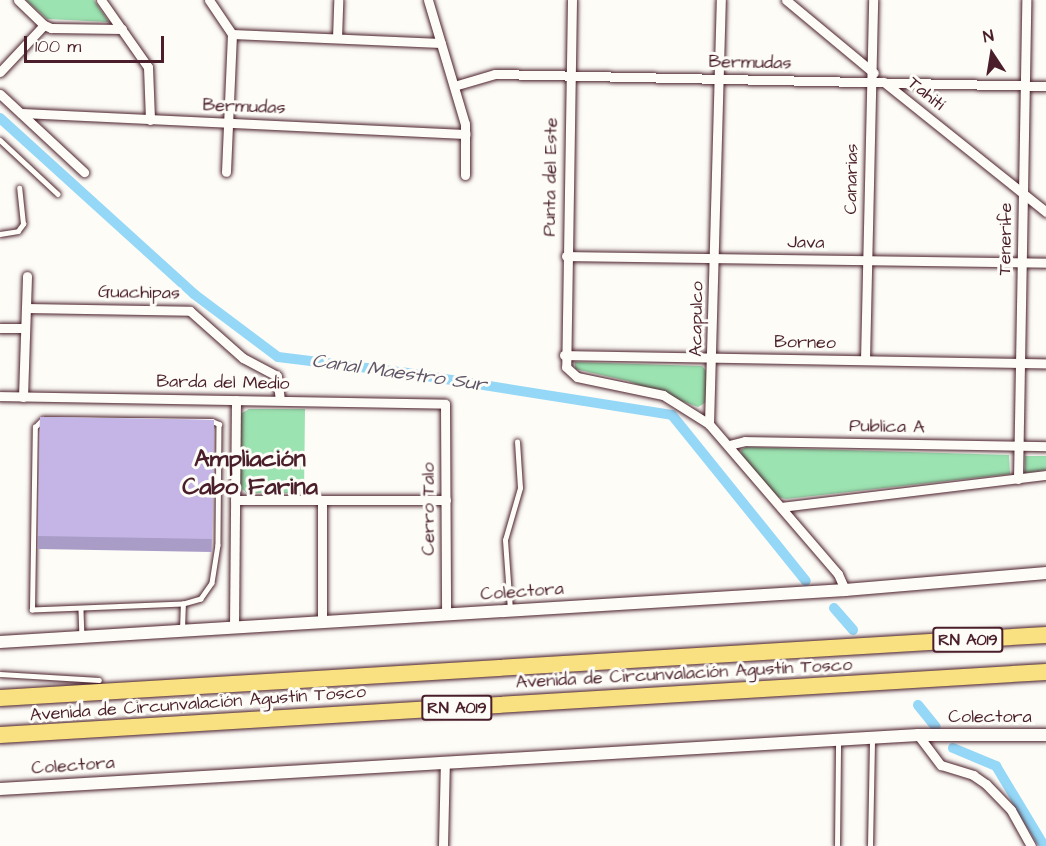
<!DOCTYPE html>
<html>
<head>
<meta charset="utf-8">
<style>
  body { margin:0 }
  #map { position:relative; width:1046px; height:846px; overflow:hidden; background:#fdfcf7; font-family:"Architects Daughter",sans-serif }
  div>[style] { position:absolute }
  [style*='--x'] { left:calc(var(--x)*1px); top:calc(var(--y)*1px); width:calc(var(--w)*1px); rotate:calc(var(--a)*1deg) }
  .green>* { inset:0; background:#9be3b1 }
  .canal>* { height:10px; margin:-5px; padding:0 5px; transform-origin:5px; border-radius:5px; background:#94d7f6 }
  .roads { filter:drop-shadow(0 0 2px #4a1f2b) drop-shadow(0 0 2px #4a1f2b) }
  .lane>* { height:4.5px; margin:-2.25px; padding:0 2.25px; transform-origin:2.25px; border-radius:2.25px; background:#fdfcf7 }
  .street>* { height:9px; margin:-4.5px; padding:0 4.5px; transform-origin:4.5px; border-radius:4.5px; background:#fdfcf7 }
  .secondary>* { height:12px; margin:-6px; padding:0 6px; transform-origin:6px; border-radius:6px; background:#fdfcf7 }
  .highway>* { height:16px; margin:-8px; padding:0 8px; transform-origin:8px; border-radius:8px; background:#f9e181 }
  .wall>* { inset:0; background:#a99cc6; transform-origin:0 0 }
  .building>* { inset:0; background:#c4b5e6; transform-origin:0 0 }
  span { translate:-50% -50%; white-space:nowrap; text-align:center; line-height:1.15; -webkit-text-stroke:6px #fdfcf7; paint-order:stroke }
  .shield-label span { padding:2px 4px; background:#fdfcf7; border:2px solid; border-radius:4px; -webkit-text-stroke-width:0 }
  .shield-label { font-size:16px; color:#4a1f2b; font-weight:700 }
  .street-label { font-size:18px; color:#4a1f2b }
  .water-label { font-size:20px; color:#605668; font-style:italic }
  .district-label { font-size:24px; color:#4a1f2b; font-weight:700 }
  .north { position:absolute; left:962px; top:24px; width:60px; height:60px; -webkit-text-stroke:4px #fdfcf7; paint-order:stroke; rotate:348deg; font-size:16px; font-weight:700; line-height:24px; text-align:center; color:#4a1f2b }
  .north::after { content:''; display:block; margin:auto; width:21px; height:27px; background:#4a1f2b; clip-path:polygon(50% 0,100% 100%,50% 72%,0 100%) }
  .scale { position:absolute; left:24px; top:36px; width:140px; height:27px; box-sizing:border-box; border:3px solid #4a1f2b; border-top:0; padding-left:8px; font-size:18px; line-height:21px; white-space:nowrap; color:#4a1f2b; -webkit-text-stroke:4px #fdfcf7; paint-order:stroke }
</style>
</head>
<body>
<div id="map">
  <div class="green">
    <i style="clip-path:polygon(26px 0,94px 0,109px 22px,47px 19px)"></i>
    <i style="clip-path:polygon(575px 362px,702px 366px,708px 373px,707px 402px,698px 407px,628px 381px,575px 369px)"></i>
    <i style="clip-path:polygon(249px 409px,305px 409px,304px 493px,247px 493px,238px 486px,240px 414px)"></i>
    <i style="clip-path:polygon(746px 447px,1009px 455px,1010px 474px,786px 499px,778px 497px,742px 457px,741px 450px)"></i>
    <i style="clip-path:polygon(1025px 456px,1046px 456px,1046px 470px,1025px 473px)"></i>
  </div>
  <div class="canal">
    <i style="--x:0;--y:118;--w:262;--a:42.2"></i>
    <i style="--x:194;--y:294;--w:105;--a:36.9"></i>
    <i style="--x:278;--y:357;--w:124;--a:7"></i>
    <i style="--x:401;--y:372;--w:274;--a:9"></i>
    <i style="--x:672;--y:415;--w:213;--a:51.1"></i>
    <i style="--x:834;--y:608;--w:29;--a:49"></i>
    <i style="--x:918;--y:705;--w:28;--a:51"></i>
    <i style="--x:953;--y:748;--w:47;--a:22.7"></i>
    <i style="--x:996;--y:766;--w:93;--a:59"></i>
  </div>
  <div class="roads">
    <div class="lane">
      <i style="--x:0;--y:140;--w:79;--a:43"></i>
      <i style="--x:0;--y:234;--w:18;--a:-9"></i>
      <i style="--x:18;--y:231;--w:9;--a:-54"></i>
      <i style="--x:23;--y:224;--w:36;--a:-96"></i>
      <i style="--x:43;--y:419;--w:169;--a:0.7"></i>
      <i style="--x:212;--y:421;--w:8;--a:23"></i>
      <i style="--x:219;--y:424;--w:121;--a:90.5"></i>
      <i style="--x:218;--y:545;--w:38;--a:99"></i>
      <i style="--x:212;--y:583;--w:19;--a:125"></i>
      <i style="--x:201;--y:599;--w:19;--a:164"></i>
      <i style="--x:183;--y:604;--w:151;--a:177.7"></i>
      <i style="--x:32;--y:610;--w:183;--a:-89.1"></i>
      <i style="--x:35;--y:427;--w:11;--a:-45"></i>
      <i style="--x:81;--y:610;--w:27;--a:88"></i>
      <i style="--x:510;--y:610;--w:70;--a:-94.1"></i>
      <i style="--x:505;--y:540;--w:54;--a:-73.9"></i>
      <i style="--x:520;--y:488;--w:46;--a:-93.7"></i>
      <i style="--x:182;--y:630;--w:26;--a:-88"></i>
      <i style="--x:0;--y:674;--w:99;--a:3.5"></i>
      <i style="--x:837;--y:846;--w:104;--a:-89.4"></i>
      <i style="--x:870;--y:846;--w:106;--a:-88.9"></i>
    </div>
    <div class="street">
      <i style="--x:18;--y:0;--w:36;--a:44"></i>
      <i style="--x:44;--y:25;--w:8;--a:23"></i>
      <i style="--x:51;--y:28;--w:71;--a:0.8"></i>
      <i style="--x:101;--y:0;--w:82;--a:55"></i>
      <i style="--x:148;--y:67;--w:53;--a:87.8"></i>
      <i style="--x:209;--y:0;--w:41;--a:55.9"></i>
      <i style="--x:232;--y:34;--w:138;--a:92.5"></i>
      <i style="--x:428;--y:0;--w:129;--a:73.4"></i>
      <i style="--x:465;--y:124;--w:51;--a:90"></i>
      <i style="--x:572;--y:0;--w:367;--a:90.9"></i>
      <i style="--x:566;--y:367;--w:15;--a:42"></i>
      <i style="--x:577;--y:377;--w:88;--a:11.8"></i>
      <i style="--x:663;--y:395;--w:54;--a:32.2"></i>
      <i style="--x:709;--y:424;--w:198;--a:49.3"></i>
      <i style="--x:838;--y:574;--w:17;--a:66"></i>
      <i style="--x:786;--y:0;--w:114;--a:39.7"></i>
      <i style="--x:232;--y:34;--w:209;--a:2.5"></i>
      <i style="--x:337;--y:38;--w:38;--a:-88"></i>
      <i style="--x:0;--y:72;--w:64;--a:-46.9"></i>
      <i style="--x:884;--y:82;--w:208;--a:38.7"></i>
      <i style="--x:454;--y:86;--w:43;--a:-16.3"></i>
      <i style="--x:495;--y:74;--w:551;--a:1.25"></i>
      <i style="--x:0;--y:94;--w:115;--a:42.9"></i>
      <i style="--x:21;--y:113;--w:445;--a:2.7"></i>
      <i style="--x:566;--y:256;--w:480;--a:0.8"></i>
      <i style="--x:26;--y:308;--w:164;--a:1"></i>
      <i style="--x:190;--y:311;--w:71;--a:41.6"></i>
      <i style="--x:243;--y:358;--w:38;--a:28"></i>
      <i style="--x:277;--y:376;--w:23;--a:83"></i>
      <i style="--x:0;--y:328;--w:25;--a:0"></i>
      <i style="--x:564;--y:355;--w:482;--a:1"></i>
      <i style="--x:865;--y:360;--w:360;--a:-88.7"></i>
      <i style="--x:0;--y:396;--w:445;--a:1"></i>
      <i style="--x:445;--y:404;--w:210;--a:89.7"></i>
      <i style="--x:23;--y:397;--w:121;--a:-88.1"></i>
      <i style="--x:709;--y:424;--w:424;--a:-88.4"></i>
      <i style="--x:729;--y:445;--w:16;--a:-14"></i>
      <i style="--x:745;--y:441;--w:301;--a:1"></i>
      <i style="--x:1018;--y:479;--w:479;--a:-89"></i>
      <i style="--x:235;--y:500;--w:211;--a:0"></i>
      <i style="--x:322;--y:500;--w:122;--a:90"></i>
      <i style="--x:781;--y:507;--w:267;--a:-6.9"></i>
      <i style="--x:234;--y:627;--w:227;--a:-89.5"></i>
      <i style="--x:918;--y:735;--w:38;--a:53"></i>
      <i style="--x:941;--y:765;--w:34;--a:17"></i>
      <i style="--x:973;--y:775;--w:16;--a:35"></i>
      <i style="--x:986;--y:784;--w:36;--a:46"></i>
      <i style="--x:1011;--y:810;--w:41;--a:60.9"></i>
      <i style="--x:443;--y:846;--w:85;--a:-88.7"></i>
    </div>
    <div class="secondary">
      <i style="--x:0;--y:642;--w:847;--a:-3.52"></i>
      <i style="--x:845;--y:590;--w:202;--a:-4.8"></i>
      <i style="--x:0;--y:789;--w:920;--a:-3.37"></i>
      <i style="--x:918;--y:735;--w:128;--a:0"></i>
    </div>
    <div class="highway">
      <i style="--x:0;--y:698;--w:1048;--a:-3.45"></i>
      <i style="--x:0;--y:735;--w:1048;--a:-3.45"></i>
    </div>
  </div>
  <div class="wall">
    <i style="left:40px;top:417px;width:174px;height:132px;rotate:1deg"></i>
  </div>
  <div class="building">
    <i style="left:40px;top:417px;width:174px;height:119px;rotate:1deg"></i>
  </div>
  <div class="shield-label">
    <span style="left:968px;top:640px">RN A019</span>
    <span style="left:457px;top:708px">RN A019</span>
  </div>
  <div class="street-label">
    <span style="left:750px;top:63px;rotate:1deg">Bermudas</span>
    <span style="left:926px;top:94px;rotate:39deg">Tahití</span>
    <span style="left:244px;top:107px;rotate:2deg">Bermudas</span>
    <span style="left:551px;top:177px;rotate:-89deg">Punta del Este</span>
    <span style="left:852px;top:179px;rotate:-89deg">Canarias</span>
    <span style="left:1006px;top:239px;rotate:-89deg">Tenerife</span>
    <span style="left:806px;top:243px;rotate:1deg">Java</span>
    <span style="left:139px;top:293px;rotate:1deg">Guachipas</span>
    <span style="left:697px;top:319px;rotate:-89deg">Acapulco</span>
    <span style="left:805px;top:343px;rotate:1deg">Borneo</span>
    <span style="left:223px;top:383px;rotate:1deg">Barda del Medio</span>
    <span style="left:887px;top:427px;rotate:1deg">Publica A</span>
    <span style="left:429px;top:509px;rotate:-90deg">Cerro Talo</span>
    <span style="left:522px;top:592px;rotate:-4deg">Colectora</span>
    <span style="left:684px;top:674px;rotate:-3deg">Avenida de Circunvalación Agustín Tosco</span>
    <span style="left:198px;top:704px;rotate:-4deg">Avenida de Circunvalación Agustín Tosco</span>
    <span style="left:990px;top:717px">Colectora</span>
    <span style="left:73px;top:766px;rotate:-4deg">Colectora</span>
  </div>
  <div class="water-label">
    <span style="left:399px;top:373px;rotate:8deg">Canal Maestro Sur</span>
  </div>
  <div class="district-label">
    <span style="left:250px;top:474px">Ampliación<br>Cabo Farina</span>
  </div>
  <div class="north">N</div>
  <div class="scale">100 m</div>
</div>
</body>
</html>
